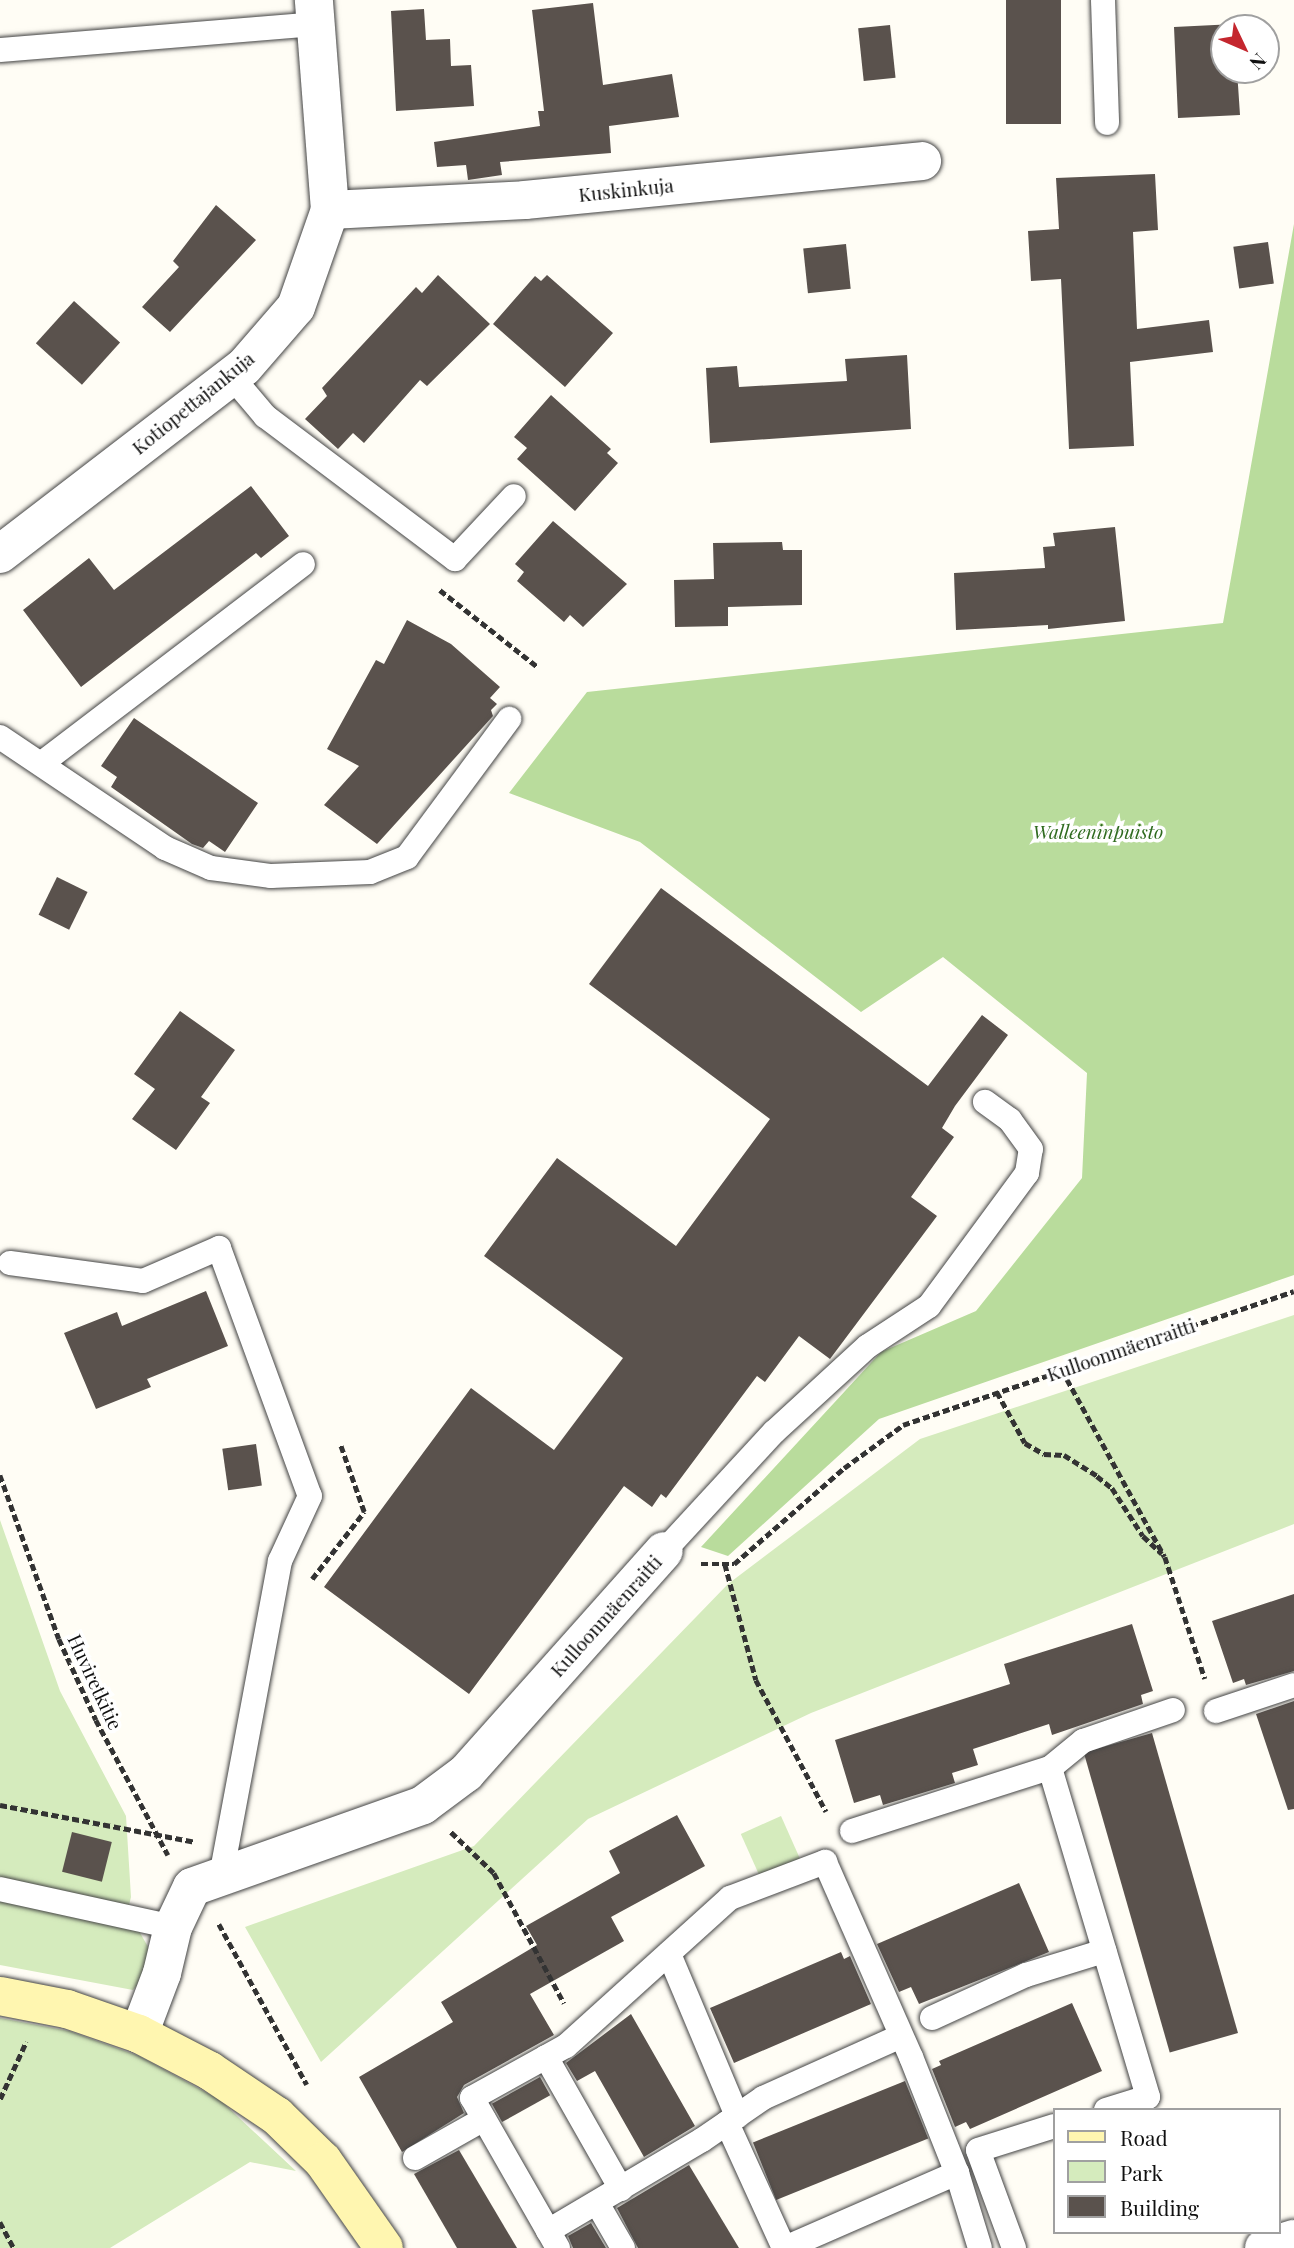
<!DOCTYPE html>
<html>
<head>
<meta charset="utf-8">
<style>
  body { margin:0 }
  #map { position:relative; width:1294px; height:2248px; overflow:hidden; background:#fffdf5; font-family:"Playfair Display",serif }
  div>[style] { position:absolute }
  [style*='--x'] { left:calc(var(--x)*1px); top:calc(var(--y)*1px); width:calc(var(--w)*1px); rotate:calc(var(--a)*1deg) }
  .green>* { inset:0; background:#d5ebbd; transform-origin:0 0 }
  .forest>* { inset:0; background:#b9dc9c }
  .building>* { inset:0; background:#5a524d; transform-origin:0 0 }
  .path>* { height:4.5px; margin-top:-2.25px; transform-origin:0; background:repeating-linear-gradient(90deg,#333 0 7px,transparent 0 10.5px) }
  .roads { filter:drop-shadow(0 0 2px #444) drop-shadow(0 0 2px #444) }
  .lane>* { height:24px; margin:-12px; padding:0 12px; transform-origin:12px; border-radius:12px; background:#fff }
  .street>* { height:38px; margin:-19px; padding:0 19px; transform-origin:19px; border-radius:19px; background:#fff }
  .secondary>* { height:38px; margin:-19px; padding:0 19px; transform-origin:19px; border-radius:19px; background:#fff6b0 }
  span { translate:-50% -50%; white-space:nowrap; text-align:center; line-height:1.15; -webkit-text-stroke:7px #fff; paint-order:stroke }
  .street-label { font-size:19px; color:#111 }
  .park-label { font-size:19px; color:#2f6b1f; font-style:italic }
  .legend { position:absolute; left:1053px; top:2108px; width:228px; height:126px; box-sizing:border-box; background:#fff; border:2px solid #a0a0a0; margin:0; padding:9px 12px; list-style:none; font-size:21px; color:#111 }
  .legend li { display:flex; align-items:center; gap:14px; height:35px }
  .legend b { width:35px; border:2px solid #a0a0a0 }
  .north { position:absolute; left:1210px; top:14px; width:70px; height:70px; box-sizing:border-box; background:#fff; border:2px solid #a0a0a0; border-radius:50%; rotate:134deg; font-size:19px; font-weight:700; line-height:28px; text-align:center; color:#111 }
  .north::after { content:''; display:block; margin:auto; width:24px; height:32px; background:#c4262e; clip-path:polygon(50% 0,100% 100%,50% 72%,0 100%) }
</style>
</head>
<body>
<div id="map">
  <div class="green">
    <i style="clip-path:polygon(1294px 1315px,1294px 1524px,811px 1713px,588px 1819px,321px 2062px,245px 1927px,474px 1846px,728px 1584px,920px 1439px)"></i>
    <i style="clip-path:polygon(0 1520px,60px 1691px,126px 1816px,131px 1897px,124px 1925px,139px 1931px,151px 1952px,145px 1976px,133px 1990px,0 1965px)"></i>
    <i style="left:781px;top:1816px;width:47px;height:44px;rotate:66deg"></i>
    <i style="clip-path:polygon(0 2018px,69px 2031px,139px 2056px,220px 2100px,296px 2171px,250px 2162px,110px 2248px,0 2248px)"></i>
  </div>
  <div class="forest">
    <i style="clip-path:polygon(1294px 224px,1294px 1275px,879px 1419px,728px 1556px,701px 1547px,881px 1352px,976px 1311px,1082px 1178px,1087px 1073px,943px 957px,861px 1012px,640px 842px,509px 793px,587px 692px,1223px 623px)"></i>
  </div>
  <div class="building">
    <i style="left:1006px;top:0;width:55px;height:124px"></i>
    <i style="clip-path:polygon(593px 3px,603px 85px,672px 74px,679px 117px,609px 126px,611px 153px,500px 162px,502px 175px,468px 180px,466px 165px,437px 167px,434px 142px,540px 126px,538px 111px,544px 111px,532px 10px)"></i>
    <i style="clip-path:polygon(424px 9px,426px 40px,450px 39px,451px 66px,471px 65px,474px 106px,396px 111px,391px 11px)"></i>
    <i style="clip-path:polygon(1235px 24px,1235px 28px,1224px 28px,1224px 70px,1237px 70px,1240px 115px,1178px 118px,1174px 27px)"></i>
    <i style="left:890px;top:25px;width:53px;height:32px;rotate:84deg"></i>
    <i style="clip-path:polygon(1155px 174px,1158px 230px,1133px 232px,1137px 329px,1209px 320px,1213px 352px,1130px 362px,1134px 446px,1069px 449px,1061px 279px,1031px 281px,1028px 231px,1059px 229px,1056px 178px)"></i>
    <i style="clip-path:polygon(216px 205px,256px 240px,170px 332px,142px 307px,179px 267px,173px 261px)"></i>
    <i style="left:1268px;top:242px;width:42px;height:35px;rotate:82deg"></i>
    <i style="left:846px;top:244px;width:45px;height:43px;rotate:84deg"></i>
    <i style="clip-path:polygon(438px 275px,490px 324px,427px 386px,420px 380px,364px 443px,353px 433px,338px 449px,305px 419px,327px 396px,322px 388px,416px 287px,422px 293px)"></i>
    <i style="clip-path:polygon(547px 275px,613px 333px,565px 387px,493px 324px,535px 276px,541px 281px)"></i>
    <i style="left:74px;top:301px;width:62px;height:57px;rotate:42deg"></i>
    <i style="clip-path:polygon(907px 355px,911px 429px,710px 443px,706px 368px,737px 366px,739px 387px,847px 381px,845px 359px)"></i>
    <i style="clip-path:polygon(551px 395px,611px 449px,607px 453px,618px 463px,575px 511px,517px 459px,527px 448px,514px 437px)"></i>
    <i style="clip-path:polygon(251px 486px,289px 536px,261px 558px,256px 553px,81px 687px,23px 610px,89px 558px,114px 590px)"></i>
    <i style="clip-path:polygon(553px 521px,627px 584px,583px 627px,570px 615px,564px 622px,517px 581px,524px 572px,515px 564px)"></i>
    <i style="clip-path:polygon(1115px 527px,1125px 621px,1048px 629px,1048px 625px,956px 630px,954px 573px,1045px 568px,1043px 547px,1055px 546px,1053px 533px)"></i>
    <i style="clip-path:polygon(782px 542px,783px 550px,802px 550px,802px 605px,728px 607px,728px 626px,675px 627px,674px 580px,714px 579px,713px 543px)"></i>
    <i style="clip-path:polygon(407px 620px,451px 644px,500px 687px,490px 698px,497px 704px,491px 710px,493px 716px,377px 844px,324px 805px,359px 766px,327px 749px,376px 660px,384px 664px)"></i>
    <i style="clip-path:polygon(134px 718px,258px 803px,225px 852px,209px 841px,203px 848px,192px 844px,111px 787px,117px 777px,101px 766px)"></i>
    <i style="left:57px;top:877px;width:34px;height:42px;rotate:26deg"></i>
    <i style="clip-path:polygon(661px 888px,928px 1086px,982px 1015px,1008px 1035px,955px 1106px,942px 1128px,954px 1137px,911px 1197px,937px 1216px,830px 1359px,799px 1336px,765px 1382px,757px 1376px,666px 1498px,661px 1494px,652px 1507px,624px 1486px,469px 1694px,324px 1587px,471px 1388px,554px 1450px,623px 1358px,484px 1256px,557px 1158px,676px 1246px,770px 1119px,589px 984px)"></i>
    <i style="clip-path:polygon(180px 1011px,235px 1050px,201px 1097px,210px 1103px,176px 1150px,132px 1119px,155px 1089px,134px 1074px)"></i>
    <i style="clip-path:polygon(206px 1291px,228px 1346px,147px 1379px,151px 1387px,96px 1409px,64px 1333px,117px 1312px,122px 1326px)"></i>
    <i style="left:256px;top:1444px;width:42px;height:34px;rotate:82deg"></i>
    <i style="clip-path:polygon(1294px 1594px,1294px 1671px,1246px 1685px,1244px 1679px,1233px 1683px,1212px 1621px)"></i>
    <i style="clip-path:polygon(1132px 1624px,1153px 1691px,1141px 1695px,1143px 1704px,1052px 1735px,1049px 1724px,973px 1749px,978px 1765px,952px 1773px,955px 1783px,883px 1805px,880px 1795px,854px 1803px,835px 1740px,1010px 1684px,1004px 1664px)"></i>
    <i style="clip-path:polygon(1294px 1701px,1294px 1809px,1288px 1810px,1256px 1714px)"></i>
    <i style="left:1152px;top:1733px;width:312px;height:71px;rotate:74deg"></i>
    <i style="clip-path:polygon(677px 1815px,705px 1866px,611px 1917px,624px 1941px,530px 1994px,554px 2035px,464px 2085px,457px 2097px,464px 2113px,402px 2152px,359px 2077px,453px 2022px,441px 2002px,537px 1945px,526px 1926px,620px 1873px,609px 1851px)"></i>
    <i style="left:72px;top:1832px;width:41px;height:41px;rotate:14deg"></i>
    <i style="clip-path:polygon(1019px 1883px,1049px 1952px,919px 2004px,911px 1987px,899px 1992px,877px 1944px)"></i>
    <i style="clip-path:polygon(841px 1952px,844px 1959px,850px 1956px,871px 2004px,734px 2063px,710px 2008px)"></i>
    <i style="clip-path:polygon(1072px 2003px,1102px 2071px,970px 2129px,966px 2122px,955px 2127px,932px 2069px,941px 2065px,939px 2061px)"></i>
    <i style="clip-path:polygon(631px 2014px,695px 2126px,644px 2157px,595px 2071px,577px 2081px,566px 2063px)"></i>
    <i style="left:540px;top:2077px;width:21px;height:55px;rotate:61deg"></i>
    <i style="left:905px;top:2081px;width:62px;height:164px;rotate:68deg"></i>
    <i style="clip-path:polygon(459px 2150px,517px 2248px,457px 2248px,414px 2174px)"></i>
    <i style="clip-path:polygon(689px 2165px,739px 2248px,638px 2248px,617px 2208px)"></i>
    <i style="clip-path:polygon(591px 2223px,606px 2248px,573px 2248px,568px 2236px)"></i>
  </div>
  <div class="path">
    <i style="--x:440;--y:590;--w:125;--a:38.2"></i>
    <i style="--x:1062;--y:1370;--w:213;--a:61.2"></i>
    <i style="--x:1165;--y:1557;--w:128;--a:71.8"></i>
    <i style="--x:997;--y:1392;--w:58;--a:61.2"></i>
    <i style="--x:1025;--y:1443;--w:22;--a:30"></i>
    <i style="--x:1044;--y:1454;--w:20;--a:3"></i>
    <i style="--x:1064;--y:1455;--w:39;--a:32"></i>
    <i style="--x:1097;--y:1476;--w:19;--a:39"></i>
    <i style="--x:1112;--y:1488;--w:57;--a:57.1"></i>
    <i style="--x:1143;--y:1536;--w:26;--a:43"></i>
    <i style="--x:0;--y:1475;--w:174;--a:70.2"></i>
    <i style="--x:59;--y:1639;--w:89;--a:65.4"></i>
    <i style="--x:96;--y:1720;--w:153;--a:61.9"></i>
    <i style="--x:701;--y:1564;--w:33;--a:0"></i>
    <i style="--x:734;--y:1564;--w:146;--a:-41.1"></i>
    <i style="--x:844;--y:1468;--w:73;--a:-36.1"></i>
    <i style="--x:903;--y:1425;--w:413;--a:-18.9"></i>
    <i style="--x:725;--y:1564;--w:120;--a:75"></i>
    <i style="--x:756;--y:1680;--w:149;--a:61.9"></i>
    <i style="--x:312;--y:1579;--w:85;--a:-52.2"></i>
    <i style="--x:364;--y:1512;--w:72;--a:-109.4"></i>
    <i style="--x:0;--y:1805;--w:198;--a:10.7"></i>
    <i style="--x:451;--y:1832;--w:59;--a:43.6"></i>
    <i style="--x:494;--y:1873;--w:148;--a:61.7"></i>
    <i style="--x:219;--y:1924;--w:183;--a:61.3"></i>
    <i style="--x:0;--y:2099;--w:63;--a:-65.5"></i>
    <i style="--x:0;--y:2222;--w:30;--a:62"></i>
  </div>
  <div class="roads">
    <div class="lane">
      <i style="--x:1103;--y:0;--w:123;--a:88.1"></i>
      <i style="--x:0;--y:50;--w:316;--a:-4.7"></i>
      <i style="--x:232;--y:377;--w:51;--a:49.8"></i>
      <i style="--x:265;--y:416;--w:238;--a:37"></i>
      <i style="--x:455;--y:559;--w:86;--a:-46.9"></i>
      <i style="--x:0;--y:737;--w:199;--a:33.9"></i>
      <i style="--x:165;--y:848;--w:50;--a:23.5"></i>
      <i style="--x:211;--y:868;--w:61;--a:7.6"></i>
      <i style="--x:271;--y:876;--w:99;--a:-2.3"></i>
      <i style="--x:370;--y:872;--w:40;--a:-22"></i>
      <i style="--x:407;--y:857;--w:172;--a:-53.5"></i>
      <i style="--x:42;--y:763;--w:328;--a:-37.3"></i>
      <i style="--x:10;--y:1263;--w:134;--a:7.7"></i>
      <i style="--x:143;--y:1281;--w:83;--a:-23.5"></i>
      <i style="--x:219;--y:1248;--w:264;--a:69.9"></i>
      <i style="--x:310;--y:1496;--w:72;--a:114.8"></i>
      <i style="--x:280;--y:1561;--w:320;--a:100.6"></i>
      <i style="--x:664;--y:1551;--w:162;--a:-47.3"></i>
      <i style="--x:774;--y:1432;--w:127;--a:-42.5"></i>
      <i style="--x:868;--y:1346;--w:73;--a:-33.3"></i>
      <i style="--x:929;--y:1306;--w:165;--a:-53.6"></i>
      <i style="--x:1027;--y:1173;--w:24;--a:-81"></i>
      <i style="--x:1031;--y:1149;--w:36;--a:-126"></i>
      <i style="--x:1010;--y:1120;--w:31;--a:-144"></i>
      <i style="--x:1216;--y:1711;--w:82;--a:-18.4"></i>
      <i style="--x:1050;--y:1768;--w:43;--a:-39.3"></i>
      <i style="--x:1083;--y:1741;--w:95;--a:-19"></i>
      <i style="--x:852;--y:1831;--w:208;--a:-17.7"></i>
      <i style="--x:1050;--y:1768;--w:343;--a:73.4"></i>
      <i style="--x:1148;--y:2097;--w:44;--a:162.8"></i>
      <i style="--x:0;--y:1889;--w:177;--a:12.4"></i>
      <i style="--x:669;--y:1954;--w:176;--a:67.2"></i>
      <i style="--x:932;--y:2018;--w:103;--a:-24.6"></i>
      <i style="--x:1026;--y:1975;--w:82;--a:-17.1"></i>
      <i style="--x:546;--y:2057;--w:152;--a:60.4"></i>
      <i style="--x:727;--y:2123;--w:137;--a:65.5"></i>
      <i style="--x:415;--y:2158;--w:79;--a:-29.5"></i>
      <i style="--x:597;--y:2203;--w:52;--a:60"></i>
      <i style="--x:548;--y:2231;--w:179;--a:-30.6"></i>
      <i style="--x:702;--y:2140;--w:74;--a:-34.5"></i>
      <i style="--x:763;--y:2098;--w:151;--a:-24.2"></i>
      <i style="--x:558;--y:2248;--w:173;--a:-119.8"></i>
      <i style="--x:472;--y:2098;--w:107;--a:-29"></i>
      <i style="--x:566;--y:2046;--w:221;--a:-42.1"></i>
      <i style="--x:730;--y:1898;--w:102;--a:-20.8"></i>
      <i style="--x:825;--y:1862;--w:213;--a:66.2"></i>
      <i style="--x:911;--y:2057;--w:125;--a:68.4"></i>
      <i style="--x:957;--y:2173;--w:78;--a:73"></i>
      <i style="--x:785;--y:2248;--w:188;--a:-23.6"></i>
      <i style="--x:1014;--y:2248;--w:104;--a:-110.2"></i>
      <i style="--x:978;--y:2150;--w:80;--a:-17.5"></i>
    </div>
    <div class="street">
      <i style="--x:330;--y:210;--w:195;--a:-2.9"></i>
      <i style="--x:525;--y:200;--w:399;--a:-5.6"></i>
      <i style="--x:0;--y:554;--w:307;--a:-37.5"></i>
      <i style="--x:244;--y:367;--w:79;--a:-49.1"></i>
      <i style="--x:296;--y:307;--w:103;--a:-70.7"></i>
      <i style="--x:330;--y:210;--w:211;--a:-94.4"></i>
      <i style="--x:139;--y:2034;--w:65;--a:-69.3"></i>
      <i style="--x:162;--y:1973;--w:47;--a:-76.6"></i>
      <i style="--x:173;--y:1927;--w:44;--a:-64.6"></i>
      <i style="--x:192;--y:1887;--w:245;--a:-19.5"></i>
      <i style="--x:423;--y:1805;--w:54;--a:-36.7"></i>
      <i style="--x:466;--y:1773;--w:297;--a:-48.3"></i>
      <i style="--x:1264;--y:2248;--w:31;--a:-17"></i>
    </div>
    <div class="secondary">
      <i style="--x:0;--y:1996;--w:68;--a:11"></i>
      <i style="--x:67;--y:2009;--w:76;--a:19.1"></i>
      <i style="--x:139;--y:2034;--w:80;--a:27.5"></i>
      <i style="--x:210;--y:2071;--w:81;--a:33.9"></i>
      <i style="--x:277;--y:2116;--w:64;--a:44.4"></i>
      <i style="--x:323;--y:2161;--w:106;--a:55"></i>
    </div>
  </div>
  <div class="street-label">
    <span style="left:626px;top:190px;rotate:-6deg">Kuskinkuja</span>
    <span style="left:193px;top:403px;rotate:-39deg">Kotiopettajankuja</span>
    <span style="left:1121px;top:1350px;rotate:-19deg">Kulloonmäenraitti</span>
    <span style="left:606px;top:1616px;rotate:-48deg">Kulloonmäenraitti</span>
    <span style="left:95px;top:1682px;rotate:65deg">Huviretkitie</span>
  </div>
  <div class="park-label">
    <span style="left:1098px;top:832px">Walleeninpuisto</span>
  </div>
  <ul class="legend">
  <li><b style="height:9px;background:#fff6b0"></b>Road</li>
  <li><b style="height:19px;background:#d5ebbd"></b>Park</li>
  <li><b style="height:19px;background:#5a524d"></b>Building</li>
  </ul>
  <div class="north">N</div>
</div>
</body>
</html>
